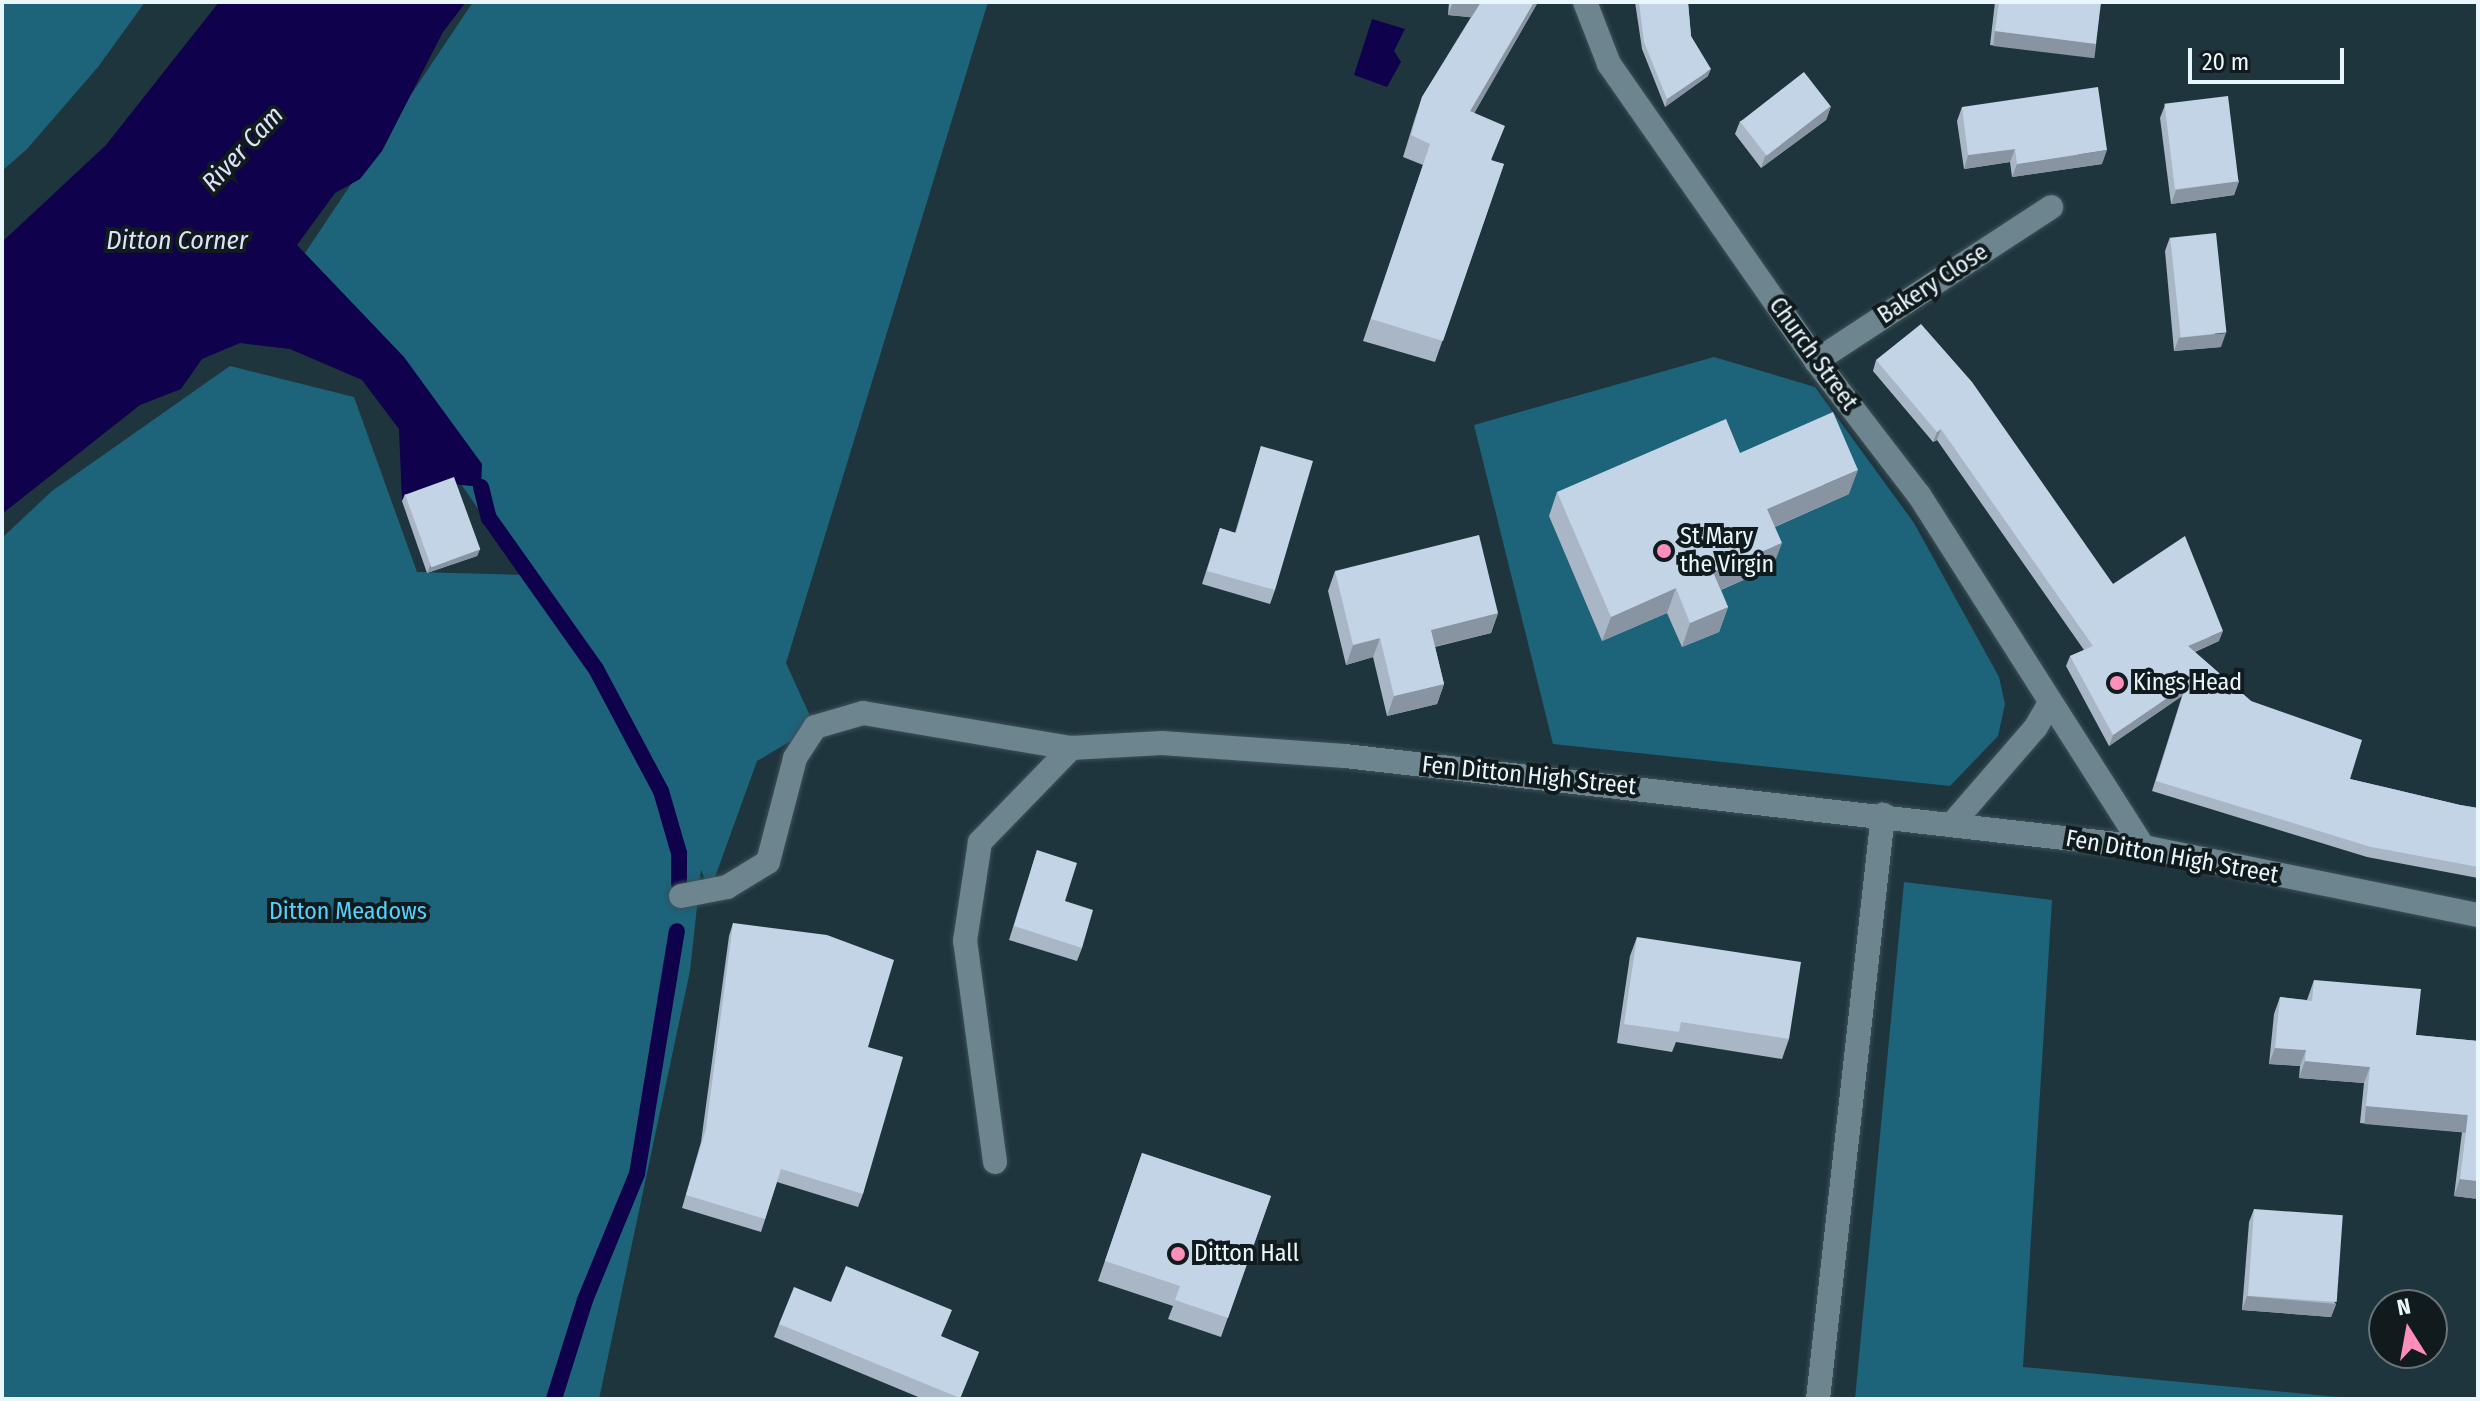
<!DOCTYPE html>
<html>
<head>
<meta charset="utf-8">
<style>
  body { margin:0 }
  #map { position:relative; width:2480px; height:1401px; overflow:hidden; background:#1f353d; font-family:"Fira Sans Condensed",sans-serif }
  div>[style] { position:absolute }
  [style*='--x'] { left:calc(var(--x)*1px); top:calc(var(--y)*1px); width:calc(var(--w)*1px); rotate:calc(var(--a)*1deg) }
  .green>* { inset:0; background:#1d637a }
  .water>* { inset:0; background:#10014d }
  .stream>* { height:16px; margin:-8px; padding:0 8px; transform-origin:8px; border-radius:8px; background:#10014d }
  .roads { filter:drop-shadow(0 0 2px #3c5058) drop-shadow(0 0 2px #3c5058) }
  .minor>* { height:24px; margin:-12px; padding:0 12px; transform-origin:12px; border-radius:12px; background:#6d858e }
  .wall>* { inset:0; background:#a8b6c6 }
  .shaded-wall>* { inset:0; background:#8894a1; transform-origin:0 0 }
  .building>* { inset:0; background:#c3d4e6; transform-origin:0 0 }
  .dots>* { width:22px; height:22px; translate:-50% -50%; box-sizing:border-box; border:4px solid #111b1e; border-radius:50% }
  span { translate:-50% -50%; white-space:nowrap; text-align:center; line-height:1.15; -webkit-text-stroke:8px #111b1e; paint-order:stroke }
  .street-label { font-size:24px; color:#e9f6fb }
  .poi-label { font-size:24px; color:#e9f6fb }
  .left { translate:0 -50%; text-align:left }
  .park-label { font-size:24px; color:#54d0fa }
  .water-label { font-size:26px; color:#dde2f8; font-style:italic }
  .frame { position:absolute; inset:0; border:4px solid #e9f6fb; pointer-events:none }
  .north { position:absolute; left:2368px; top:1289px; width:80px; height:80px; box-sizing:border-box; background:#111b1e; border:2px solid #677376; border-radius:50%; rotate:349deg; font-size:22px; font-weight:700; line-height:32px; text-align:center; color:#e9f6fb }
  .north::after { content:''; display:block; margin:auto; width:28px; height:36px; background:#ff8ebb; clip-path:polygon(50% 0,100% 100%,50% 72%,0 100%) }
  .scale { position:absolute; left:2188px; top:48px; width:156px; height:36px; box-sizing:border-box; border:4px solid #e9f6fb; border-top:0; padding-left:10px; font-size:24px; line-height:28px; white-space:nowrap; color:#e9f6fb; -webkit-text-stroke:6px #111b1e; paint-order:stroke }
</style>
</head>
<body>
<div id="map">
  <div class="green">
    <i style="clip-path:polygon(2px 2px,145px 2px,98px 67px,27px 149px,2px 171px)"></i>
    <i style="clip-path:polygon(473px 2px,988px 2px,786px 663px,815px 727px,757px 761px,710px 891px,701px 870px,690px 971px,599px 1399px,2px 1399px,2px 538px,52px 491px,230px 366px,354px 397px,417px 572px,524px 575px,303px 256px)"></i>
    <i style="clip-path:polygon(1714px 357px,1815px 387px,1914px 523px,1999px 677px,2005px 704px,1998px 736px,1950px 786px,1553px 744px,1474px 425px)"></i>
    <i style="clip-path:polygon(1904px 882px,2052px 900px,2023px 1367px,2359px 1399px,1855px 1399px)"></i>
  </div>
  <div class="water">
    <i style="clip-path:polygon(219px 2px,466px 2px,443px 32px,382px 151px,360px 179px,335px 193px,297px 245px,404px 357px,482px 464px,481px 487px,452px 484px,402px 501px,399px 429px,362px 380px,290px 349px,240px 343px,202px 359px,181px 389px,140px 405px,2px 514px,2px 242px,106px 145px)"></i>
    <i style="clip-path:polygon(1372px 19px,1405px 29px,1394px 51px,1401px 62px,1387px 87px,1354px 75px)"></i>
  </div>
  <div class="stream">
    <i style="--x:481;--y:487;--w:32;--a:76"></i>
    <i style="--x:489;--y:518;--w:185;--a:54.7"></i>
    <i style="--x:596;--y:669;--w:138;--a:62"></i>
    <i style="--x:661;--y:791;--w:65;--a:73.8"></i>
    <i style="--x:679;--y:853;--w:31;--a:90"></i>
    <i style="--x:554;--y:1399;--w:104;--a:-72.6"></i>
    <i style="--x:585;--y:1300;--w:136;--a:-67.6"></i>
    <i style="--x:637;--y:1174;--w:246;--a:-80.7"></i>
  </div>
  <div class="roads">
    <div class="minor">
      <i style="--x:1585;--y:2;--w:66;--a:68.8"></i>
      <i style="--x:1609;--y:64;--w:362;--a:55.1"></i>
      <i style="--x:1816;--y:361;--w:169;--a:52.5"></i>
      <i style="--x:1919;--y:495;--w:417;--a:57.5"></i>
      <i style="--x:1816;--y:361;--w:281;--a:-33.2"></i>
      <i style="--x:1952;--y:824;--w:128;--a:-49.1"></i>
      <i style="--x:2036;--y:727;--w:28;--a:-60"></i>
      <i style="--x:681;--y:896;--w:47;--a:-11.1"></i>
      <i style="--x:727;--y:887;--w:48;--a:-31.4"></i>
      <i style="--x:768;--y:862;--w:107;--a:-75.4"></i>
      <i style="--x:795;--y:758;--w:37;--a:-57"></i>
      <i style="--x:815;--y:727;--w:50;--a:-16.3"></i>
      <i style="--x:863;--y:713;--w:211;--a:9.6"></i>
      <i style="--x:1071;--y:748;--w:91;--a:-3.1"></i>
      <i style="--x:1162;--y:743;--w:183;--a:4.1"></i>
      <i style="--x:1345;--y:756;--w:803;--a:6.51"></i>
      <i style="--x:2143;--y:847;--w:342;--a:11.5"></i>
      <i style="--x:995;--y:1162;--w:223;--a:-97.7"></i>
      <i style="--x:965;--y:941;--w:100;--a:-81.4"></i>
      <i style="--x:980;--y:842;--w:131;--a:-45.9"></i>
      <i style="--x:1818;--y:1399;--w:588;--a:-83.65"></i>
    </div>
  </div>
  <div class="wall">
    <i style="clip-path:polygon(1449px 2px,1538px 2px,1474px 113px,1492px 161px,1504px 164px,1435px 362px,1363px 341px,1423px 165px,1403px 157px,1415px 118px,1422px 97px,1471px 17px,1448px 15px)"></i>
    <i style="clip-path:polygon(1635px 2px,1688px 2px,1691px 36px,1708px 76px,1665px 107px,1642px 49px)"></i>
    <i style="clip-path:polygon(1995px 2px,2101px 2px,2091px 57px,1990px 45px)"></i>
    <i style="clip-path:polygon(2165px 105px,2239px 181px,2234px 195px,2171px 204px,2160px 118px)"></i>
    <i style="clip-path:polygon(1831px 106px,1826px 120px,1761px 168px,1735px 134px,1740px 121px)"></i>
    <i style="clip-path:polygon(1962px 107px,2102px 164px,2012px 177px,2010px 162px,1964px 169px,1957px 121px)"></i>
    <i style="clip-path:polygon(2170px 237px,2221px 347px,2174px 351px,2165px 251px)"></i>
    <i style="clip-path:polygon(1876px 360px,2113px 584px,2219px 641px,2195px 652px,2251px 701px,2350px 779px,2460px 805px,2478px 808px,2478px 878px,2367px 857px,2152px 791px,2182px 696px,2109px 746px,2066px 666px,2070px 656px,2084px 650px,1937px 440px,1933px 442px,1873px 371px)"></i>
    <i style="clip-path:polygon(1261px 446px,1275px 590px,1270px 604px,1202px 584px,1220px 528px,1235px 533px)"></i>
    <i style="clip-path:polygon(1740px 453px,1849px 494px,1775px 527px,1773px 567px,1721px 590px,1728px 607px,1719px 632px,1682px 647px,1667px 613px,1602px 641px,1549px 516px,1557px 492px)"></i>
    <i style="clip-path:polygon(405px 494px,480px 549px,477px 556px,427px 573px,402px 501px)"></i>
    <i style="clip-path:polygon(1335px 571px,1498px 613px,1491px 633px,1435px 647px,1444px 684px,1437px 704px,1387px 716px,1373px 657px,1346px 665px,1328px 591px)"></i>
    <i style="clip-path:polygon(1037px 850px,1065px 901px,1082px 948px,1077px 961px,1009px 940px)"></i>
    <i style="clip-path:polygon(733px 923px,868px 1047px,863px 1194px,858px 1207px,777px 1182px,761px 1232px,682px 1208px,701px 1142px,729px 936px)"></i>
    <i style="clip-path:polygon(1637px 937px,1789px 1039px,1782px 1059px,1676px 1042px,1672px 1052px,1617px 1043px,1630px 956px)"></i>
    <i style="clip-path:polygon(2314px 980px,2416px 1035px,2478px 1041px,2478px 1199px,2454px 1196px,2462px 1132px,2360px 1123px,2364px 1083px,2299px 1078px,2300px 1066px,2269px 1064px,2274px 1014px,2280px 997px,2307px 1000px)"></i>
    <i style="clip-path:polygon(1142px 1153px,1271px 1196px,1221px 1337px,1168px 1319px,1173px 1306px,1098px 1281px)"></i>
    <i style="clip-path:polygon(2254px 1209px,2336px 1304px,2331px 1317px,2242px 1310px,2249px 1222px)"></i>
    <i style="clip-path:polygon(831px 1302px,942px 1337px,979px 1352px,960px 1399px,923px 1399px,774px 1337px,779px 1324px)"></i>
  </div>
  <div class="shaded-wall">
    <i style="clip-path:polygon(1453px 2px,1482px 2px,1477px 18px,1448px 15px)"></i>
    <i style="clip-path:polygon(1534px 2px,1538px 2px,1463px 133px,1470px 111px)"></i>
    <i style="left:1995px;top:31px;width:102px;height:15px;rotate:7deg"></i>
    <i style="clip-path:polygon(1711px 69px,1708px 76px,1665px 107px,1667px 99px)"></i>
    <i style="clip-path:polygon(1831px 106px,1826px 120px,1761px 168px,1766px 154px)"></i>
    <i style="clip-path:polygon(2015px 149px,2010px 162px,1964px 169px,1968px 155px)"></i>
    <i style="clip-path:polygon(2107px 150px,2102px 164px,2012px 177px,2017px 164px)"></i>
    <i style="clip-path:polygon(2239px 181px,2234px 195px,2171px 204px,2176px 190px)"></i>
    <i style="clip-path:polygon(2226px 333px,2221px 347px,2174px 351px,2179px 338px)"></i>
    <i style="clip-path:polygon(1941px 429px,1937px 440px,1933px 442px,1937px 432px)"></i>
    <i style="clip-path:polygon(1858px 470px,1849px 494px,1758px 534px,1767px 509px)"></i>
    <i style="clip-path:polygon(1782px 543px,1773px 567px,1704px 597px,1713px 572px)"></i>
    <i style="clip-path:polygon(480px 549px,477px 556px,427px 573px,430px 566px)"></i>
    <i style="clip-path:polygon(1676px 588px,1667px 613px,1602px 641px,1611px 617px)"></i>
    <i style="clip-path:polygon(1728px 607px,1719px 632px,1682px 647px,1690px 623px)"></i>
    <i style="clip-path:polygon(1498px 613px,1491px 633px,1424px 649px,1431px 630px)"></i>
    <i style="clip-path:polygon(2223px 631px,2219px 641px,2184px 656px,2188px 646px)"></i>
    <i style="clip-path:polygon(1380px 638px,1373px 657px,1346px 665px,1353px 645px)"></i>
    <i style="clip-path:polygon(1444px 684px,1437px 704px,1387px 716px,1394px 696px)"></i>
    <i style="clip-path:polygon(2186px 685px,2182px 696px,2109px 746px,2113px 735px)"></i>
    <i style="clip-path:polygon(2275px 1048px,2306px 1050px,2300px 1066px,2269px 1064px)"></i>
    <i style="clip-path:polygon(2305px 1061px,2370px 1067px,2364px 1083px,2299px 1078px)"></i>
    <i style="left:2366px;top:1106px;width:102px;height:18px;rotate:5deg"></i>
    <i style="clip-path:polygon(2460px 1179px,2478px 1181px,2478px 1199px,2454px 1196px)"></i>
    <i style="clip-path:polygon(2247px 1296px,2336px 1304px,2331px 1317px,2242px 1310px)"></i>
  </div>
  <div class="building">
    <i style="clip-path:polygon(1481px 2px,1534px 2px,1470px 111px,1505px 126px,1491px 160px,1504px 164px,1443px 341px,1371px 319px,1430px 144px,1411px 135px,1422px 97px)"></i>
    <i style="clip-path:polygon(1639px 2px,1688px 2px,1691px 36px,1711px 69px,1667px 99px,1644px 42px)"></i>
    <i style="clip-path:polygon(1999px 2px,2101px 2px,2096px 44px,1995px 31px)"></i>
    <i style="left:1804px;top:72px;width:43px;height:81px;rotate:52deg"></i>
    <i style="clip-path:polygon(2098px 87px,2107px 150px,2017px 164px,2015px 149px,1968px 155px,1962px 107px)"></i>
    <i style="left:2228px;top:96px;width:86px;height:64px;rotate:83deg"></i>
    <i style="left:2216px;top:233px;width:100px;height:46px;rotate:84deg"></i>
    <i style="clip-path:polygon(1921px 324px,1972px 382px,2113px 584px,2185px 536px,2223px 631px,2188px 646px,2251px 701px,2362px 740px,2350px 779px,2460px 805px,2478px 808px,2478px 867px,2371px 847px,2156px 781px,2186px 685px,2113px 735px,2070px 656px,2093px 646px,1941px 429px,1937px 432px,1876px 360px)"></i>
    <i style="clip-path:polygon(1833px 412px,1858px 470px,1767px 509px,1782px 543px,1713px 572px,1728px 607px,1690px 623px,1676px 588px,1611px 617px,1557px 492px,1726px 419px,1740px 453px)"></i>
    <i style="clip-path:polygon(1261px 446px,1313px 461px,1275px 590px,1207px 571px,1220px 528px,1236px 533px)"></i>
    <i style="left:454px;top:477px;width:77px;height:52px;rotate:70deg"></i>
    <i style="clip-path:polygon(1479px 535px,1498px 613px,1431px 630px,1444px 684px,1394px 696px,1380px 638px,1353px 645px,1335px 571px)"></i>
    <i style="clip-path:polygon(1037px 850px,1077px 863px,1065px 901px,1093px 910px,1082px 948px,1014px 926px)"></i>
    <i style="clip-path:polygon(733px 923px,827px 935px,894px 960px,868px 1047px,903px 1057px,863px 1194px,781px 1169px,765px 1219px,686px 1195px,706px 1129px)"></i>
    <i style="clip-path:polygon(1637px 937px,1801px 962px,1789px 1039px,1681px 1022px,1679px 1032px,1624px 1024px)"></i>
    <i style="clip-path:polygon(2314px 980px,2421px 989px,2416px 1035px,2478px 1041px,2478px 1181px,2460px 1179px,2468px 1115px,2366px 1106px,2370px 1067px,2305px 1061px,2306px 1050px,2275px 1048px,2280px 997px,2312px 1001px)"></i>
    <i style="clip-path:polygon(1142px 1153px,1271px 1196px,1228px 1318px,1175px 1300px,1180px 1286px,1105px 1261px)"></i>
    <i style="left:2254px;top:1209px;width:89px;height:87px;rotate:4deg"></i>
    <i style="clip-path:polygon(846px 1266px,952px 1310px,941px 1336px,979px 1352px,960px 1398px,779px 1324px,794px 1287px,831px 1302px)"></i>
  </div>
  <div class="dots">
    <i style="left:1664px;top:551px;background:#ff8ebb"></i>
    <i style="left:2117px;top:683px;background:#ff8ebb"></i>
    <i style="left:1178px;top:1254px;background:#ff8ebb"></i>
  </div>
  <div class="street-label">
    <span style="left:1933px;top:284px;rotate:-33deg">Bakery Close</span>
    <span style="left:1813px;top:354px;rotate:54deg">Church Street</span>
    <span style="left:1529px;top:776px;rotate:6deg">Fen Ditton High Street</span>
    <span style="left:2172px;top:857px;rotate:10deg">Fen Ditton High Street</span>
  </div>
  <div class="poi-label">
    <span class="left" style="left:1680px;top:551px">St Mary<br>the Virgin</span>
    <span class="left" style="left:2133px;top:683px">Kings Head</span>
    <span class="left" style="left:1194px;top:1254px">Ditton Hall</span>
  </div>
  <div class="park-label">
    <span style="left:348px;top:912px">Ditton Meadows</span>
  </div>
  <div class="water-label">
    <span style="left:243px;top:149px;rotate:-47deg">River Cam</span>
    <span style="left:177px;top:241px">Ditton Corner</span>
  </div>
  <div class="frame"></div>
  <div class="north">N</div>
  <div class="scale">20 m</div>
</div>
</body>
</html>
